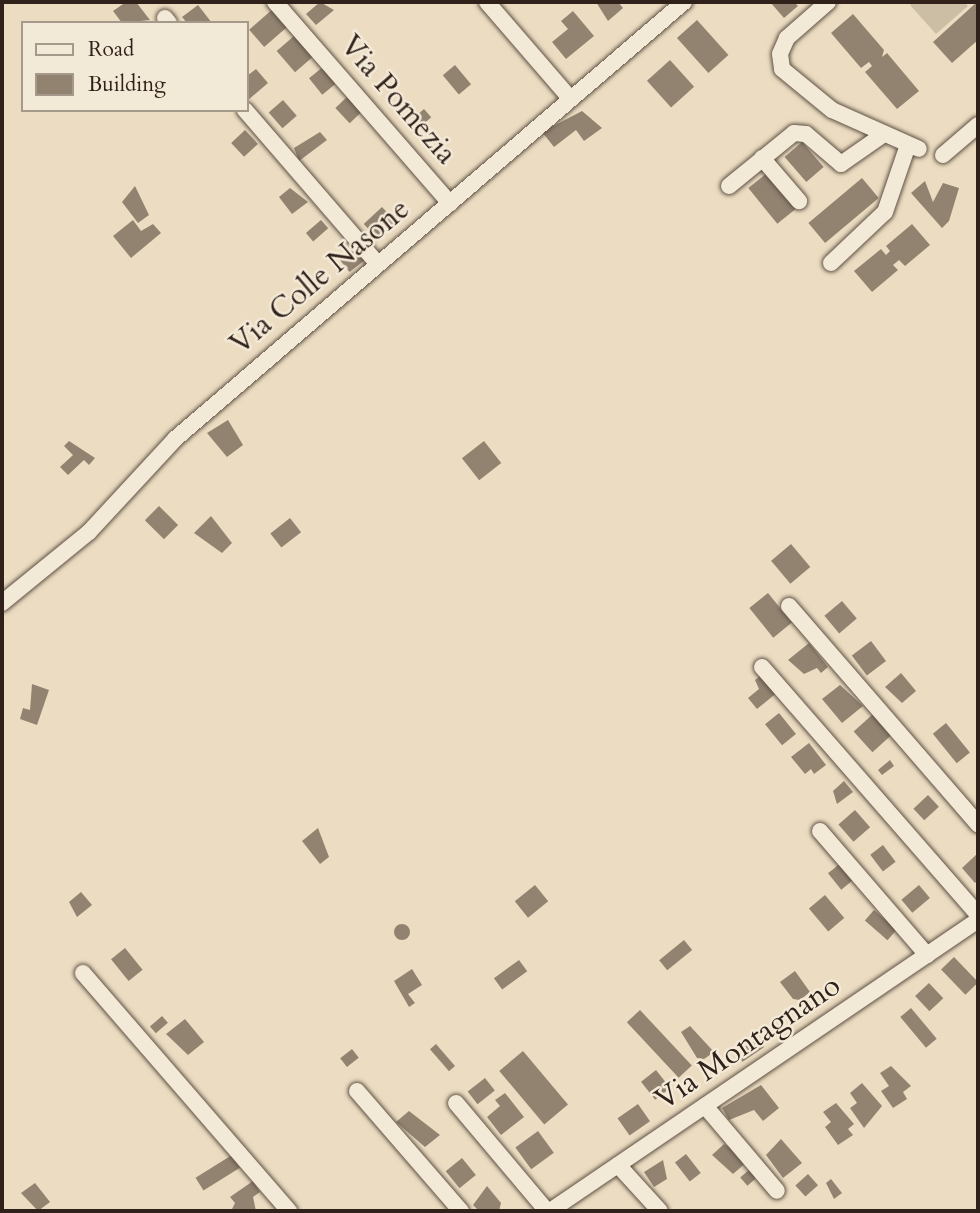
<!DOCTYPE html>
<html>
<head>
<meta charset="utf-8">
<style>
  body { margin:0 }
  #map { position:relative; width:980px; height:1213px; overflow:hidden; background:#ecddc2; font-family:Cardo,serif }
  div>[style] { position:absolute }
  [style*='--x'] { left:calc(var(--x)*1px); top:calc(var(--y)*1px); width:calc(var(--w)*1px); rotate:calc(var(--a)*1deg) }
  .green>* { inset:0; background:#ccbda5 }
  .building>* { inset:0; background:#928371; transform-origin:0 0 }
  .round { border-radius:50% }
  .roads { filter:drop-shadow(0 0 2px #5f5044) drop-shadow(0 0 2px #5f5044) }
  .minor>* { height:16px; margin:-8px; padding:0 8px; transform-origin:8px; border-radius:8px; background:#f3e9d7 }
  span { translate:-50% -50%; white-space:nowrap; text-align:center; line-height:1.15; -webkit-text-stroke:5px #f3e9d7; paint-order:stroke }
  .street-label { font-size:30px; color:#30211a }
  .frame { position:absolute; inset:0; border:4px solid #30211a; pointer-events:none }
  .legend { position:absolute; left:21px; top:21px; width:228px; height:91px; box-sizing:border-box; background:#f3e9d7; border:2px solid #a5998b; margin:0; padding:9px 12px; list-style:none; font-size:21px; color:#30211a }
  .legend li { display:flex; align-items:center; gap:14px; height:35px }
  .legend b { width:35px; border:2px solid #a5998b }
</style>
</head>
<body>
<div id="map">
  <div class="green">
    <i style="clip-path:polygon(913px 2px,964px 2px,968px 6px,936px 34px,910px 5px)"></i>
  </div>
  <div class="building">
    <i style="clip-path:polygon(126px 2px,136px 2px,150px 20px,122px 23px,113px 11px)"></i>
    <i style="clip-path:polygon(320px 2px,334px 10px,316px 25px,306px 14px)"></i>
    <i style="clip-path:polygon(596px 2px,618px 2px,623px 8px,608px 21px)"></i>
    <i style="clip-path:polygon(770px 2px,794px 2px,798px 6px,784px 18px)"></i>
    <i style="clip-path:polygon(977px 2px,978px 40px,952px 63px,933px 42px)"></i>
    <i style="clip-path:polygon(198px 5px,212px 23px,187px 23px,182px 17px)"></i>
    <i style="left:274px;top:8px;width:23px;height:33px;rotate:49deg"></i>
    <i style="clip-path:polygon(573px 11px,594px 36px,566px 59px,552px 42px,568px 29px,561px 21px)"></i>
    <i style="clip-path:polygon(853px 14px,884px 50px,882px 57px,887px 53px,919px 91px,897px 109px,865px 72px,872px 66px,869px 62px,861px 68px,831px 33px)"></i>
    <i style="left:697px;top:20px;width:47px;height:27px;rotate:48deg"></i>
    <i style="left:294px;top:36px;width:28px;height:23px;rotate:49deg"></i>
    <i style="left:670px;top:60px;width:36px;height:31px;rotate:48deg"></i>
    <i style="left:455px;top:65px;width:25px;height:16px;rotate:50deg"></i>
    <i style="left:323px;top:67px;width:21px;height:18px;rotate:51deg"></i>
    <i style="clip-path:polygon(256px 69px,268px 83px,247px 101px,247px 76px)"></i>
    <i style="left:347px;top:97px;width:21px;height:16px;rotate:47deg"></i>
    <i style="left:283px;top:100px;width:21px;height:19px;rotate:49deg"></i>
    <i style="left:424px;top:109px;width:11px;height:14px;rotate:49deg"></i>
    <i style="clip-path:polygon(582px 111px,602px 128px,584px 141px,576px 130px,554px 147px,542px 132px)"></i>
    <i style="left:245px;top:130px;width:19px;height:19px;rotate:47deg"></i>
    <i style="clip-path:polygon(320px 132px,327px 140px,299px 161px,294px 148px)"></i>
    <i style="left:802px;top:142px;width:33px;height:23px;rotate:49deg"></i>
    <i style="left:767px;top:173px;width:46px;height:24px;rotate:51deg"></i>
    <i style="left:862px;top:178px;width:26px;height:70px;rotate:50deg"></i>
    <i style="clip-path:polygon(925px 181px,933px 202px,943px 183px,959px 188px,949px 221px,942px 228px,911px 193px)"></i>
    <i style="clip-path:polygon(135px 186px,149px 215px,138px 223px,122px 202px)"></i>
    <i style="clip-path:polygon(290px 188px,308px 202px,292px 214px,279px 197px)"></i>
    <i style="left:382px;top:207px;width:21px;height:25px;rotate:47deg"></i>
    <i style="clip-path:polygon(133px 220px,141px 231px,153px 224px,161px 233px,131px 258px,113px 236px)"></i>
    <i style="left:321px;top:220px;width:11px;height:20px;rotate:49deg"></i>
    <i style="clip-path:polygon(912px 224px,930px 245px,905px 266px,899px 260px,893px 265px,898px 270px,872px 292px,854px 271px,881px 249px,886px 255px,890px 251px,886px 246px)"></i>
    <i style="left:355px;top:245px;width:18px;height:21px;rotate:52deg"></i>
    <i style="clip-path:polygon(228px 420px,243px 445px,227px 457px,207px 433px)"></i>
    <i style="clip-path:polygon(69px 441px,95px 458px,89px 465px,84px 460px,68px 475px,60px 467px,73px 455px,64px 446px)"></i>
    <i style="left:484px;top:441px;width:28px;height:28px;rotate:52deg"></i>
    <i style="left:159px;top:506px;width:27px;height:20px;rotate:45deg"></i>
    <i style="clip-path:polygon(211px 516px,232px 543px,222px 553px,194px 533px)"></i>
    <i style="left:290px;top:518px;width:18px;height:25px;rotate:52deg"></i>
    <i style="left:791px;top:544px;width:30px;height:26px;rotate:50deg"></i>
    <i style="left:768px;top:593px;width:38px;height:24px;rotate:51deg"></i>
    <i style="left:842px;top:601px;width:23px;height:23px;rotate:50deg"></i>
    <i style="left:871px;top:641px;width:25px;height:24px;rotate:53deg"></i>
    <i style="clip-path:polygon(809px 643px,828px 667px,821px 673px,817px 668px,804px 674px,788px 660px)"></i>
    <i style="clip-path:polygon(764px 673px,779px 691px,757px 709px,748px 698px,759px 689px,755px 680px)"></i>
    <i style="clip-path:polygon(901px 673px,916px 691px,902px 703px,885px 687px)"></i>
    <i style="clip-path:polygon(32px 684px,49px 690px,37px 725px,20px 719px,23px 708px,30px 710px)"></i>
    <i style="clip-path:polygon(840px 685px,863px 706px,842px 723px,822px 699px)"></i>
    <i style="left:779px;top:713px;width:27px;height:18px;rotate:51deg"></i>
    <i style="left:873px;top:714px;width:28px;height:26px;rotate:48deg"></i>
    <i style="left:946px;top:723px;width:38px;height:17px;rotate:51deg"></i>
    <i style="clip-path:polygon(809px 743px,826px 765px,814px 774px,811px 769px,805px 774px,791px 757px)"></i>
    <i style="clip-path:polygon(890px 760px,894px 766px,882px 775px,878px 770px)"></i>
    <i style="clip-path:polygon(844px 781px,853px 792px,837px 804px,833px 791px)"></i>
    <i style="left:928px;top:795px;width:16px;height:20px;rotate:47deg"></i>
    <i style="left:855px;top:810px;width:23px;height:22px;rotate:49deg"></i>
    <i style="clip-path:polygon(318px 828px,329px 857px,320px 864px,302px 841px)"></i>
    <i style="left:883px;top:845px;width:21px;height:16px;rotate:53deg"></i>
    <i style="clip-path:polygon(978px 853px,978px 880px,975px 883px,962px 868px)"></i>
    <i style="left:842px;top:862px;width:21px;height:18px;rotate:51deg"></i>
    <i style="left:535px;top:885px;width:21px;height:26px;rotate:51deg"></i>
    <i style="left:919px;top:885px;width:17px;height:23px;rotate:50deg"></i>
    <i style="clip-path:polygon(81px 892px,92px 905px,77px 917px,69px 902px)"></i>
    <i style="left:825px;top:895px;width:30px;height:21px;rotate:50deg"></i>
    <i style="left:874px;top:910px;width:30px;height:14px;rotate:41deg"></i>
    <i class="round" style="left:394px;top:924px;width:16px;height:16px"></i>
    <i style="left:684px;top:940px;width:13px;height:32px;rotate:51deg"></i>
    <i style="left:125px;top:948px;width:28px;height:18px;rotate:51deg"></i>
    <i style="left:954px;top:957px;width:35px;height:18px;rotate:46deg"></i>
    <i style="left:519px;top:960px;width:14px;height:31px;rotate:54deg"></i>
    <i style="clip-path:polygon(412px 969px,422px 985px,408px 994px,415px 1003px,409px 1007px,394px 981px)"></i>
    <i style="clip-path:polygon(795px 971px,810px 992px,800px 1000px,793px 999px,780px 982px)"></i>
    <i style="left:929px;top:983px;width:21px;height:19px;rotate:47deg"></i>
    <i style="left:911px;top:1008px;width:40px;height:14px;rotate:50deg"></i>
    <i style="left:640px;top:1010px;width:76px;height:18px;rotate:47deg"></i>
    <i style="left:162px;top:1016px;width:9px;height:16px;rotate:49deg"></i>
    <i style="clip-path:polygon(185px 1019px,204px 1042px,188px 1055px,166px 1034px)"></i>
    <i style="clip-path:polygon(690px 1026px,714px 1052px,704px 1059px,697px 1058px,681px 1032px)"></i>
    <i style="left:758px;top:1038px;width:11px;height:26px;rotate:56deg"></i>
    <i style="left:436px;top:1044px;width:29px;height:8px;rotate:49deg"></i>
    <i style="left:352px;top:1049px;width:11px;height:15px;rotate:52deg"></i>
    <i style="left:523px;top:1051px;width:70px;height:31px;rotate:50deg"></i>
    <i style="clip-path:polygon(891px 1066px,911px 1086px,903px 1092px,907px 1099px,893px 1108px,881px 1091px,889px 1086px,880px 1073px)"></i>
    <i style="left:656px;top:1070px;width:23px;height:19px;rotate:52deg"></i>
    <i style="left:485px;top:1078px;width:16px;height:22px;rotate:52deg"></i>
    <i style="clip-path:polygon(862px 1083px,882px 1106px,864px 1128px,850px 1108px,857px 1103px,850px 1093px)"></i>
    <i style="clip-path:polygon(761px 1085px,779px 1108px,763px 1121px,754px 1110px,729px 1120px,722px 1108px)"></i>
    <i style="clip-path:polygon(505px 1093px,524px 1117px,501px 1135px,487px 1117px,500px 1106px,495px 1100px)"></i>
    <i style="clip-path:polygon(836px 1103px,854px 1124px,848px 1129px,853px 1135px,838px 1145px,825px 1127px,831px 1122px,823px 1112px)"></i>
    <i style="left:638px;top:1104px;width:21px;height:25px;rotate:55deg"></i>
    <i style="clip-path:polygon(409px 1111px,440px 1135px,425px 1147px,396px 1122px)"></i>
    <i style="left:538px;top:1131px;width:27px;height:28px;rotate:54deg"></i>
    <i style="clip-path:polygon(781px 1139px,802px 1163px,783px 1178px,766px 1155px)"></i>
    <i style="clip-path:polygon(724px 1144px,748px 1161px,733px 1174px,712px 1155px)"></i>
    <i style="left:686px;top:1154px;width:24px;height:14px;rotate:52deg"></i>
    <i style="left:232px;top:1155px;width:15px;height:43px;rotate:58deg"></i>
    <i style="left:462px;top:1158px;width:22px;height:21px;rotate:51deg"></i>
    <i style="clip-path:polygon(663px 1160px,667px 1179px,654px 1187px,644px 1172px)"></i>
    <i style="left:750px;top:1169px;width:11px;height:13px;rotate:49deg"></i>
    <i style="left:808px;top:1174px;width:15px;height:17px;rotate:48deg"></i>
    <i style="clip-path:polygon(831px 1179px,842px 1193px,834px 1199px,826px 1183px)"></i>
    <i style="clip-path:polygon(253px 1181px,260px 1192px,253px 1197px,256px 1211px,231px 1211px,235px 1203px,230px 1197px)"></i>
    <i style="clip-path:polygon(35px 1183px,50px 1202px,38px 1211px,21px 1193px)"></i>
    <i style="clip-path:polygon(487px 1186px,501px 1203px,499px 1211px,479px 1211px,473px 1205px)"></i>
  </div>
  <div class="roads">
    <div class="minor">
      <i style="--x:275;--y:2;--w:267;--a:49"></i>
      <i style="--x:487;--y:2;--w:127;--a:49.2"></i>
      <i style="--x:828;--y:2;--w:55;--a:138.7"></i>
      <i style="--x:787;--y:38;--w:17;--a:114"></i>
      <i style="--x:780;--y:54;--w:15;--a:82"></i>
      <i style="--x:782;--y:69;--w:65;--a:39.4"></i>
      <i style="--x:832;--y:110;--w:95;--a:24.1"></i>
      <i style="--x:165;--y:18;--w:6;--a:51"></i>
      <i style="--x:245;--y:110;--w:203;--a:49.2"></i>
      <i style="--x:943;--y:155;--w:46;--a:-40.6"></i>
      <i style="--x:762;--y:158;--w:57;--a:49.3"></i>
      <i style="--x:729;--y:186;--w:84;--a:-39.2"></i>
      <i style="--x:794;--y:133;--w:12;--a:5"></i>
      <i style="--x:806;--y:134;--w:46;--a:40.6"></i>
      <i style="--x:841;--y:164;--w:52;--a:-34.9"></i>
      <i style="--x:831;--y:263;--w:74;--a:-43.4"></i>
      <i style="--x:885;--y:212;--w:71;--a:-71.1"></i>
      <i style="--x:2;--y:603;--w:112;--a:-39.2"></i>
      <i style="--x:89;--y:532;--w:127;--a:-47.2"></i>
      <i style="--x:175;--y:439;--w:671;--a:-40.65"></i>
      <i style="--x:789;--y:606;--w:289;--a:49.1"></i>
      <i style="--x:762;--y:667;--w:329;--a:48.9"></i>
      <i style="--x:820;--y:831;--w:164;--a:49.2"></i>
      <i style="--x:83;--y:973;--w:315;--a:49.1"></i>
      <i style="--x:357;--y:1091;--w:159;--a:49.1"></i>
      <i style="--x:456;--y:1103;--w:141;--a:49.9"></i>
      <i style="--x:705;--y:1106;--w:111;--a:49.7"></i>
      <i style="--x:618;--y:1165;--w:62;--a:47.6"></i>
      <i style="--x:550;--y:1211;--w:518;--a:-34.21"></i>
    </div>
  </div>
  <div class="street-label">
    <span style="left:398px;top:100px;rotate:49deg">Via Pomezia</span>
    <span style="left:320px;top:277px;rotate:-40deg">Via Colle Nasone</span>
    <span style="left:748px;top:1043px;rotate:-34deg">Via Montagnano</span>
  </div>
  <div class="frame"></div>
  <ul class="legend">
  <li><b style="height:9px;background:#f3e9d7"></b>Road</li>
  <li><b style="height:19px;background:#928371"></b>Building</li>
  </ul>
</div>
</body>
</html>
